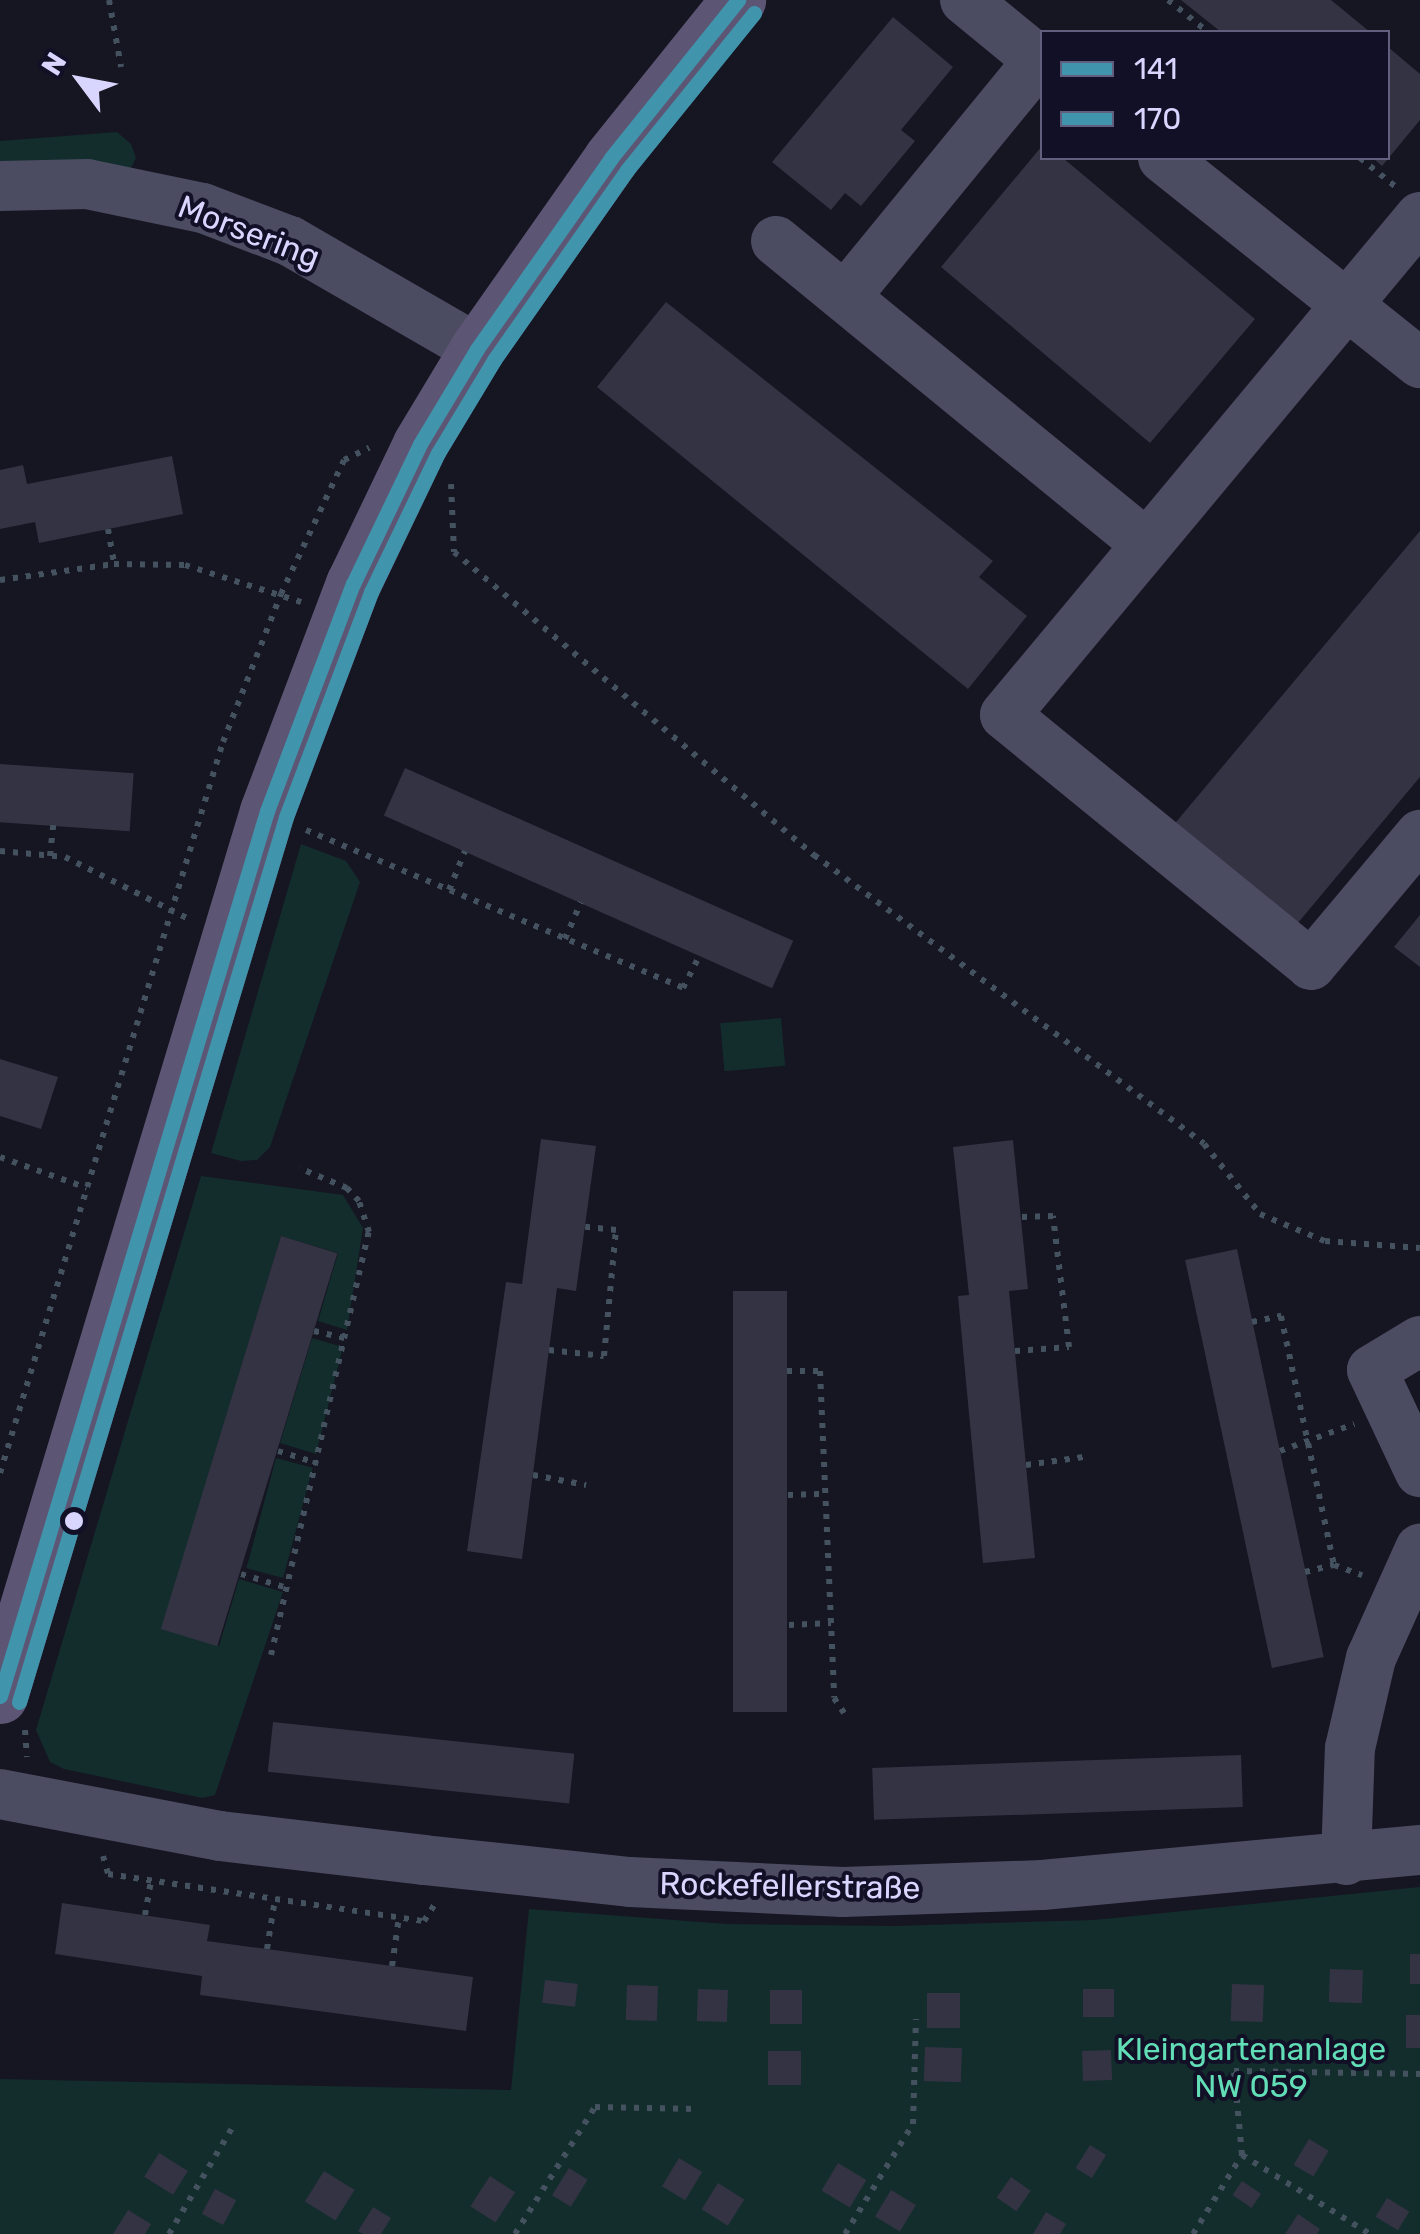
<!DOCTYPE html>
<html>
<head>
<meta charset="utf-8">
<style>
  body { margin:0 }
  #map { position:relative; width:1420px; height:2234px; overflow:hidden; background:#161522; font-family:Rubik,sans-serif }
  div>[style] { position:absolute }
  [style*='--x'] { left:calc(var(--x)*1px); top:calc(var(--y)*1px); width:calc(var(--w)*1px); rotate:calc(var(--a)*1deg) }
  .green>* { inset:0; background:#132d2c; transform-origin:0 0 }
  .building>* { inset:0; background:#343344; transform-origin:0 0 }
  .path>* { height:6px; margin-top:-3px; transform-origin:0; background:repeating-linear-gradient(90deg,#44515e 0 5px,transparent 0 13px) }
  .minor>* { height:50px; margin:-25px; padding:0 25px; transform-origin:25px; border-radius:25px; background:#4b4b62 }
  .major>* { height:55px; margin:-27.5px; padding:0 27.5px; transform-origin:27.5px; border-radius:27.5px; background:#5d5574 }
  .bus-1>* { height:15px; margin:-7.5px; padding:0 7.5px; transform-origin:7.5px; border-radius:7.5px; background:#4094ac }
  .bus-2>* { height:15px; margin:-7.5px; padding:0 7.5px; transform-origin:7.5px; border-radius:7.5px; background:#4094ac }
  .dots>* { width:28px; height:28px; translate:-50% -50%; box-sizing:border-box; border:5px solid #121027; border-radius:50% }
  span { translate:-50% -50%; white-space:nowrap; text-align:center; line-height:1.15; -webkit-text-stroke:8px #121027; paint-order:stroke }
  .street-label { font-size:32px; color:#d8d6fe }
  .park-label { font-size:32px; color:#62deb7 }
  .legend { position:absolute; left:1040px; top:30px; width:350px; height:130px; box-sizing:border-box; background:#121027; border:2px solid #615f7d; margin:0; padding:12px 18px; list-style:none; font-size:30px; color:#d8d6fe }
  .legend li { display:flex; align-items:center; gap:20px; height:50px }
  .legend b { width:50px; border:2px solid #615f7d }
  .north { position:absolute; left:30px; top:30px; width:100px; height:100px; -webkit-text-stroke:8px #121027; paint-order:stroke; rotate:302deg; font-size:28px; font-weight:700; line-height:40px; text-align:center; color:#d8d6fe }
  .north::after { content:''; display:block; margin:auto; width:35px; height:45px; background:#d8d6fe; clip-path:polygon(50% 0,100% 100%,50% 72%,0 100%) }
</style>
</head>
<body>
<div id="map">
  <div class="green">
    <i style="clip-path:polygon(117px 132px,131px 144px,136px 158px,130px 170px,0 163px,0 141px)"></i>
    <i style="clip-path:polygon(301px 844px,346px 861px,360px 882px,270px 1147px,257px 1160px,241px 1161px,211px 1153px)"></i>
    <i style="left:781px;top:1018px;width:48px;height:61px;rotate:85deg"></i>
    <i style="clip-path:polygon(201px 1176px,343px 1195px,363px 1228px,347px 1330px,318px 1321px,338px 1253px,281px 1236px,162px 1628px,219px 1646px,239px 1579px,283px 1592px,215px 1795px,202px 1798px,64px 1769px,50px 1762px,36px 1730px)"></i>
    <i style="clip-path:polygon(312px 1338px,343px 1347px,316px 1454px,280px 1443px)"></i>
    <i style="left:276px;top:1458px;width:38px;height:114px;rotate:15deg"></i>
    <i style="clip-path:polygon(1420px 1887px,1420px 2234px,0 2234px,0 2079px,511px 2090px,529px 1909px,727px 1924px,895px 1926px,1094px 1920px)"></i>
  </div>
  <div class="building">
    <i style="clip-path:polygon(1181px 0,1331px 0,1370px 32px,1221px 32px)"></i>
    <i style="clip-path:polygon(893px 17px,953px 67px,901px 130px,915px 141px,861px 206px,845px 193px,831px 210px,772px 162px)"></i>
    <i style="clip-path:polygon(1388px 47px,1420px 74px,1420px 120px,1382px 166px,1373px 158px,1388px 158px)"></i>
    <i style="clip-path:polygon(1042px 146px,1042px 158px,1063px 158px,1255px 319px,1150px 443px,941px 267px)"></i>
    <i style="clip-path:polygon(666px 302px,993px 561px,979px 577px,1027px 616px,968px 689px,597px 387px)"></i>
    <i style="clip-path:polygon(172px 456px,183px 514px,39px 543px,35px 522px,0 529px,0 470px,23px 465px,27px 484px)"></i>
    <i style="clip-path:polygon(1420px 531px,1420px 777px,1287px 936px,1166px 834px)"></i>
    <i style="left:0;top:764px;width:134px;height:58px;rotate:4deg"></i>
    <i style="left:405px;top:768px;width:425px;height:52px;rotate:24deg"></i>
    <i style="clip-path:polygon(1420px 915px,1420px 967px,1394px 947px)"></i>
    <i style="clip-path:polygon(0 1059px,58px 1077px,41px 1129px,0 1116px)"></i>
    <i style="clip-path:polygon(541px 1139px,596px 1146px,576px 1291px,557px 1288px,522px 1559px,467px 1551px,506px 1282px,522px 1284px)"></i>
    <i style="clip-path:polygon(1013px 1140px,1028px 1289px,1009px 1291px,1035px 1558px,983px 1563px,958px 1296px,969px 1295px,953px 1147px)"></i>
    <i style="left:281px;top:1236px;width:59px;height:411px;rotate:17deg"></i>
    <i style="left:1237px;top:1249px;width:417px;height:53px;rotate:78deg"></i>
    <i style="left:787px;top:1291px;width:421px;height:54px;rotate:90deg"></i>
    <i style="left:273px;top:1722px;width:303px;height:50px;rotate:6deg"></i>
    <i style="left:1241px;top:1755px;width:52px;height:369px;rotate:88deg"></i>
    <i style="clip-path:polygon(62px 1903px,210px 1925px,207px 1941px,473px 1977px,466px 2031px,200px 1995px,202px 1976px,55px 1954px)"></i>
    <i style="left:1410px;top:1954px;width:10px;height:30px"></i>
    <i style="left:1330px;top:1969px;width:33px;height:33px;rotate:2deg"></i>
    <i style="left:545px;top:1980px;width:33px;height:23px;rotate:7deg"></i>
    <i style="left:1232px;top:1984px;width:32px;height:37px;rotate:2deg"></i>
    <i style="left:627px;top:1985px;width:31px;height:35px;rotate:2deg"></i>
    <i style="left:698px;top:1989px;width:30px;height:32px;rotate:2deg"></i>
    <i style="left:1083px;top:1989px;width:31px;height:28px"></i>
    <i style="left:770px;top:1990px;width:32px;height:34px"></i>
    <i style="left:927px;top:1993px;width:33px;height:35px"></i>
    <i style="left:1406px;top:2015px;width:14px;height:33px"></i>
    <i style="left:925px;top:2047px;width:37px;height:34px;rotate:2deg"></i>
    <i style="left:1111px;top:2050px;width:30px;height:29px;rotate:88deg"></i>
    <i style="left:768px;top:2051px;width:33px;height:34px"></i>
    <i style="left:1309px;top:2139px;width:23px;height:30px;rotate:31deg"></i>
    <i style="left:1090px;top:2145px;width:19px;height:27px;rotate:32deg"></i>
    <i style="left:159px;top:2153px;width:34px;height:28px;rotate:32deg"></i>
    <i style="left:679px;top:2158px;width:27px;height:33px;rotate:31deg"></i>
    <i style="left:838px;top:2163px;width:33px;height:32px;rotate:31deg"></i>
    <i style="left:569px;top:2168px;width:22px;height:32px;rotate:32deg"></i>
    <i style="left:324px;top:2171px;width:36px;height:36px;rotate:32deg"></i>
    <i style="left:490px;top:2176px;width:30px;height:36px;rotate:33deg"></i>
    <i style="left:1011px;top:2177px;width:24px;height:25px;rotate:35deg"></i>
    <i style="left:1242px;top:2181px;width:23px;height:17px;rotate:34deg"></i>
    <i style="left:718px;top:2183px;width:31px;height:31px;rotate:32deg"></i>
    <i style="left:215px;top:2189px;width:24px;height:28px;rotate:28deg"></i>
    <i style="left:891px;top:2190px;width:29px;height:31px;rotate:31deg"></i>
    <i style="left:1387px;top:2198px;width:26px;height:22px;rotate:31deg"></i>
    <i style="clip-path:polygon(373px 2207px,391px 2218px,381px 2234px,363px 2234px,358px 2231px)"></i>
    <i style="clip-path:polygon(128px 2210px,151px 2224px,145px 2234px,113px 2234px)"></i>
    <i style="clip-path:polygon(1046px 2212px,1066px 2224px,1060px 2234px,1033px 2234px)"></i>
    <i style="clip-path:polygon(1298px 2214px,1320px 2229px,1317px 2234px,1285px 2234px)"></i>
  </div>
  <div class="path">
    <i style="--x:109;--y:0;--w:68;--a:79.8"></i>
    <i style="--x:1168;--y:0;--w:51;--a:38.7"></i>
    <i style="--x:1360;--y:158;--w:46;--a:38.9"></i>
    <i style="--x:451;--y:484;--w:68;--a:87.5"></i>
    <i style="--x:454;--y:552;--w:471;--a:40.1"></i>
    <i style="--x:814;--y:855;--w:485;--a:36.5"></i>
    <i style="--x:1204;--y:1144;--w:90;--a:51.3"></i>
    <i style="--x:1260;--y:1214;--w:70;--a:22.6"></i>
    <i style="--x:1325;--y:1241;--w:95;--a:4.2"></i>
    <i style="--x:108;--y:529;--w:36;--a:80"></i>
    <i style="--x:0;--y:580;--w:115;--a:-8"></i>
    <i style="--x:114;--y:564;--w:71;--a:0.8"></i>
    <i style="--x:185;--y:565;--w:122;--a:17.7"></i>
    <i style="--x:306;--y:830;--w:409;--a:22.7"></i>
    <i style="--x:683;--y:988;--w:37;--a:-63"></i>
    <i style="--x:0;--y:851;--w:65;--a:5.3"></i>
    <i style="--x:65;--y:857;--w:139;--a:26.6"></i>
    <i style="--x:50;--y:856;--w:31;--a:-84"></i>
    <i style="--x:449;--y:890;--w:42;--a:-67.7"></i>
    <i style="--x:565;--y:939;--w:40;--a:-66.6"></i>
    <i style="--x:0;--y:1157;--w:92;--a:19.6"></i>
    <i style="--x:1252;--y:1322;--w:30;--a:-12"></i>
    <i style="--x:1281;--y:1316;--w:255;--a:78"></i>
    <i style="--x:314;--y:1331;--w:35;--a:13"></i>
    <i style="--x:549;--y:1350;--w:55;--a:6.2"></i>
    <i style="--x:604;--y:1356;--w:127;--a:-84.6"></i>
    <i style="--x:616;--y:1230;--w:31;--a:-174"></i>
    <i style="--x:1015;--y:1351;--w:54;--a:-4.2"></i>
    <i style="--x:1069;--y:1347;--w:132;--a:-97"></i>
    <i style="--x:1053;--y:1216;--w:32;--a:178"></i>
    <i style="--x:787;--y:1371;--w:33;--a:0"></i>
    <i style="--x:820;--y:1371;--w:327;--a:87.5"></i>
    <i style="--x:834;--y:1698;--w:25;--a:56"></i>
    <i style="--x:278;--y:1451;--w:41;--a:17.1"></i>
    <i style="--x:1280;--y:1451;--w:79;--a:-20"></i>
    <i style="--x:1026;--y:1465;--w:58;--a:-8"></i>
    <i style="--x:0;--y:1473;--w:764;--a:-73.04"></i>
    <i style="--x:223;--y:742;--w:159;--a:-68.6"></i>
    <i style="--x:281;--y:594;--w:148;--a:-64.8"></i>
    <i style="--x:344;--y:460;--w:28;--a:-26"></i>
    <i style="--x:533;--y:1475;--w:54;--a:10.7"></i>
    <i style="--x:788;--y:1495;--w:37;--a:-2"></i>
    <i style="--x:1305;--y:1572;--w:30;--a:-14"></i>
    <i style="--x:1334;--y:1565;--w:30;--a:20"></i>
    <i style="--x:241;--y:1574;--w:48;--a:16.9"></i>
    <i style="--x:789;--y:1625;--w:42;--a:-2.7"></i>
    <i style="--x:271;--y:1655;--w:434;--a:-77"></i>
    <i style="--x:369;--y:1232;--w:33;--a:-108"></i>
    <i style="--x:359;--y:1201;--w:18;--a:-133"></i>
    <i style="--x:347;--y:1188;--w:52;--a:-157.4"></i>
    <i style="--x:25;--y:1730;--w:27;--a:86"></i>
    <i style="--x:103;--y:1856;--w:19;--a:74"></i>
    <i style="--x:108;--y:1874;--w:319;--a:8.5"></i>
    <i style="--x:424;--y:1921;--w:20;--a:-57"></i>
    <i style="--x:145;--y:1915;--w:36;--a:-80"></i>
    <i style="--x:267;--y:1949;--w:51;--a:-80.9"></i>
    <i style="--x:392;--y:1966;--w:49;--a:-81.9"></i>
    <i style="--x:1242;--y:2155;--w:150;--a:31.7"></i>
    <i style="--x:169;--y:2234;--w:126;--a:-59.3"></i>
    <i style="--x:515;--y:2234;--w:150;--a:-57.8"></i>
    <i style="--x:595;--y:2107;--w:102;--a:1.1"></i>
    <i style="--x:845;--y:2234;--w:129;--a:-58.3"></i>
    <i style="--x:913;--y:2124;--w:105;--a:-88.4"></i>
    <i style="--x:1193;--y:2234;--w:93;--a:-58.2"></i>
    <i style="--x:1242;--y:2155;--w:84;--a:-95.4"></i>
    <i style="--x:1234;--y:2071;--w:186;--a:0.9"></i>
  </div>
  <div class="minor">
    <i style="--x:965;--y:0;--w:99;--a:39.3"></i>
    <i style="--x:1163;--y:158;--w:329;--a:38.6"></i>
    <i style="--x:0;--y:186;--w:87;--a:-1.3"></i>
    <i style="--x:87;--y:184;--w:118;--a:11.7"></i>
    <i style="--x:203;--y:208;--w:93;--a:20.8"></i>
    <i style="--x:290;--y:241;--w:216;--a:30"></i>
    <i style="--x:1420;--y:217;--w:648;--a:129.81"></i>
    <i style="--x:1005;--y:715;--w:395;--a:39.2"></i>
    <i style="--x:1311;--y:965;--w:170;--a:-50"></i>
    <i style="--x:776;--y:241;--w:478;--a:39.3"></i>
    <i style="--x:845;--y:297;--w:306;--a:-50.7"></i>
    <i style="--x:1420;--y:1341;--w:56;--a:148.9"></i>
    <i style="--x:1372;--y:1370;--w:113;--a:64.8"></i>
    <i style="--x:0;--y:1794;--w:224;--a:10.8"></i>
    <i style="--x:220;--y:1836;--w:205;--a:6.7"></i>
    <i style="--x:424;--y:1860;--w:207;--a:6.1"></i>
    <i style="--x:630;--y:1882;--w:213;--a:2.7"></i>
    <i style="--x:843;--y:1892;--w:199;--a:-2"></i>
    <i style="--x:1042;--y:1885;--w:380;--a:-5.3"></i>
    <i style="--x:1346;--y:1860;--w:112;--a:-88"></i>
    <i style="--x:1350;--y:1748;--w:92;--a:-76.9"></i>
    <i style="--x:1371;--y:1658;--w:120;--a:-65.8"></i>
  </div>
  <div class="major">
    <i style="--x:0;--y:1696;--w:924;--a:-73.21"></i>
    <i style="--x:267;--y:811;--w:243;--a:-69.3"></i>
    <i style="--x:353;--y:584;--w:155;--a:-64.4"></i>
    <i style="--x:420;--y:444;--w:111;--a:-59"></i>
    <i style="--x:477;--y:349;--w:233;--a:-54.9"></i>
    <i style="--x:611;--y:158;--w:203;--a:-51.2"></i>
  </div>
  <div class="bus-1">
    <i style="--x:0;--y:1696;--w:924;--a:-73.21"></i>
    <i style="--x:267;--y:811;--w:243;--a:-69.3"></i>
    <i style="--x:353;--y:584;--w:155;--a:-64.4"></i>
    <i style="--x:420;--y:444;--w:111;--a:-59"></i>
    <i style="--x:477;--y:349;--w:233;--a:-54.9"></i>
    <i style="--x:611;--y:158;--w:203;--a:-51.2"></i>
  </div>
  <div class="bus-2">
    <i style="--x:19;--y:1702;--w:924;--a:-73.21"></i>
    <i style="--x:286;--y:817;--w:241;--a:-69.3"></i>
    <i style="--x:371;--y:592;--w:154;--a:-64.3"></i>
    <i style="--x:438;--y:453;--w:109;--a:-58.9"></i>
    <i style="--x:494;--y:360;--w:232;--a:-55"></i>
    <i style="--x:627;--y:170;--w:202;--a:-51"></i>
  </div>
  <div class="dots">
    <i style="left:74px;top:1521px;background:#d8d6fe"></i>
  </div>
  <div class="street-label">
    <span style="left:249px;top:232px;rotate:21deg">Morsering</span>
    <span style="left:790px;top:1886px;rotate:1deg">Rockefellerstraße</span>
  </div>
  <div class="park-label">
    <span style="left:1251px;top:2068px">Kleingartenanlage<br>NW 059</span>
  </div>
  <ul class="legend">
  <li><b style="height:12px;background:#4094ac"></b>141</li>
  <li><b style="height:12px;background:#4094ac"></b>170</li>
  </ul>
  <div class="north">N</div>
</div>
</body>
</html>
